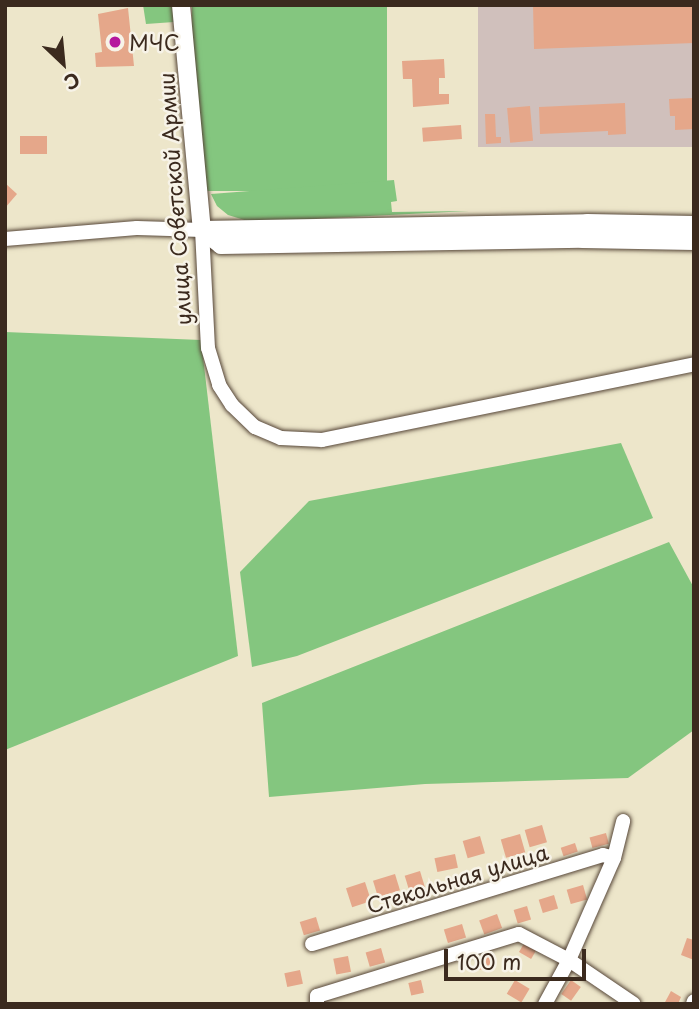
<!DOCTYPE html>
<html>
<head>
<meta charset="utf-8">
<style>
  body { margin:0 }
  #map { position:relative; width:699px; height:1009px; overflow:hidden; background:#ede6ca; font-family:"Playpen Sans",sans-serif }
  div>[style] { position:absolute }
  [style*='--x'] { left:calc(var(--x)*1px); top:calc(var(--y)*1px); width:calc(var(--w)*1px); rotate:calc(var(--a)*1deg) }
  .industrial>* { inset:0; background:#d0c0bc; transform-origin:0 0 }
  .green>* { inset:0; background:#84c67f; transform-origin:0 0 }
  .building>* { inset:0; background:#e5a78a; transform-origin:0 0 }
  .roads { filter:drop-shadow(0 0 2px #564638) drop-shadow(0 0 2px #564638) }
  .minor>* { height:14px; margin:-7px; padding:0 7px; transform-origin:7px; border-radius:7px; background:#fff }
  .major>* { height:18px; margin:-9px; padding:0 9px; transform-origin:9px; border-radius:9px; background:#fff }
  .dots>* { width:19px; height:19px; translate:-50% -50%; box-sizing:border-box; border:4px solid #f7f3e8; border-radius:50% }
  span { translate:-50% -50%; white-space:nowrap; text-align:center; line-height:1.15; -webkit-text-stroke:5px #f7f3e8; paint-order:stroke }
  .poi-label { font-size:21px; color:#3b2a1e }
  .left { translate:0 -50%; text-align:left }
  .street-label { font-size:21px; color:#3b2a1e }
  .frame { position:absolute; inset:0; border:7px solid #3b2a1e; pointer-events:none }
  .north { position:absolute; left:28px; top:28px; width:70px; height:70px; -webkit-text-stroke:5px #f7f3e8; paint-order:stroke; rotate:154deg; font-size:19px; font-weight:700; line-height:28px; text-align:center; color:#3b2a1e }
  .north::after { content:''; display:block; margin:auto; width:24px; height:32px; background:#3b2a1e; clip-path:polygon(50% 0,100% 100%,50% 72%,0 100%) }
  .scale { position:absolute; left:444px; top:949px; width:142px; height:32px; box-sizing:border-box; border:4px solid #3b2a1e; border-top:0; padding-left:9px; font-size:21px; line-height:24px; white-space:nowrap; color:#3b2a1e; -webkit-text-stroke:5px #f7f3e8; paint-order:stroke }
</style>
</head>
<body>
<div id="map">
  <div class="industrial">
    <i style="left:478px;top:5px;width:216px;height:142px"></i>
  </div>
  <div class="green">
    <i style="clip-path:polygon(143px 5px,172px 5px,174px 22px,146px 24px)"></i>
    <i style="left:192px;top:5px;width:195px;height:186px"></i>
    <i style="clip-path:polygon(394px 180px,397px 201px,391px 202px,392px 212px,469px 211px,251px 222px,228px 215px,217px 206px,211px 194px)"></i>
    <i style="clip-path:polygon(5px 332px,201px 340px,238px 656px,5px 750px)"></i>
    <i style="clip-path:polygon(621px 443px,653px 518px,297px 656px,252px 667px,240px 572px,309px 501px)"></i>
    <i style="clip-path:polygon(669px 542px,694px 588px,694px 730px,628px 778px,425px 784px,269px 797px,262px 703px)"></i>
  </div>
  <div class="building">
    <i style="clip-path:polygon(533px 5px,694px 5px,694px 43px,534px 49px)"></i>
    <i style="clip-path:polygon(128px 8px,134px 66px,96px 67px,95px 53px,102px 52px,98px 14px)"></i>
    <i style="clip-path:polygon(444px 59px,445px 78px,439px 78px,439px 94px,449px 94px,449px 104px,413px 107px,412px 79px,403px 79px,402px 61px)"></i>
    <i style="clip-path:polygon(694px 98px,694px 129px,675px 130px,675px 116px,670px 116px,669px 99px)"></i>
    <i style="clip-path:polygon(625px 103px,626px 134px,608px 135px,608px 131px,540px 134px,539px 107px)"></i>
    <i style="left:530px;top:106px;width:35px;height:23px;rotate:85deg"></i>
    <i style="clip-path:polygon(485px 114px,495px 114px,496px 137px,501px 137px,501px 143px,486px 144px)"></i>
    <i style="left:461px;top:125px;width:14px;height:39px;rotate:86deg"></i>
    <i style="left:47px;top:136px;width:18px;height:27px;rotate:90deg"></i>
    <i style="clip-path:polygon(5px 183px,17px 194px,5px 208px)"></i>
    <i style="left:542px;top:825px;width:18px;height:18px;rotate:74deg"></i>
    <i style="left:606px;top:833px;width:11px;height:17px;rotate:75deg"></i>
    <i style="left:520px;top:834px;width:19px;height:20px;rotate:74deg"></i>
    <i style="left:480px;top:836px;width:18px;height:18px;rotate:74deg"></i>
    <i style="left:575px;top:843px;width:9px;height:15px;rotate:72deg"></i>
    <i style="left:455px;top:854px;width:14px;height:21px;rotate:78deg"></i>
    <i style="left:420px;top:871px;width:17px;height:16px;rotate:73deg"></i>
    <i style="left:395px;top:874px;width:17px;height:23px;rotate:73deg"></i>
    <i style="left:365px;top:882px;width:20px;height:20px;rotate:72deg"></i>
    <i style="left:583px;top:885px;width:15px;height:17px;rotate:74deg"></i>
    <i style="left:554px;top:895px;width:14px;height:16px;rotate:73deg"></i>
    <i style="left:527px;top:906px;width:14px;height:14px;rotate:73deg"></i>
    <i style="left:497px;top:914px;width:15px;height:19px;rotate:70deg"></i>
    <i style="left:316px;top:917px;width:14px;height:17px;rotate:73deg"></i>
    <i style="left:462px;top:924px;width:14px;height:19px;rotate:73deg"></i>
    <i style="clip-path:polygon(687px 938px,694px 940px,694px 960px,681px 955px)"></i>
    <i style="left:526px;top:940px;width:14px;height:14px;rotate:30deg"></i>
    <i style="left:381px;top:948px;width:15px;height:16px;rotate:74deg"></i>
    <i style="left:490px;top:955px;width:12px;height:14px;rotate:76deg"></i>
    <i style="left:348px;top:956px;width:16px;height:15px;rotate:79deg"></i>
    <i style="left:300px;top:970px;width:14px;height:16px;rotate:78deg"></i>
    <i style="left:421px;top:980px;width:13px;height:13px;rotate:77deg"></i>
    <i style="left:515px;top:980px;width:17px;height:16px;rotate:31deg"></i>
    <i style="left:571px;top:980px;width:12px;height:17px;rotate:35deg"></i>
    <i style="clip-path:polygon(671px 991px,681px 997px,678px 1004px,664px 1004px)"></i>
  </div>
  <div class="roads">
    <div class="minor">
      <i style="--x:5;--y:239;--w:132;--a:-4.8"></i>
      <i style="--x:137;--y:228;--w:65;--a:1.8"></i>
      <i style="--x:202;--y:230;--w:118;--a:87.1"></i>
      <i style="--x:208;--y:348;--w:39;--a:73"></i>
      <i style="--x:219;--y:385;--w:24;--a:57"></i>
      <i style="--x:232;--y:405;--w:32;--a:44"></i>
      <i style="--x:255;--y:427;--w:28;--a:23"></i>
      <i style="--x:281;--y:438;--w:41;--a:2.8"></i>
      <i style="--x:322;--y:440;--w:380;--a:-11.5"></i>
      <i style="--x:312;--y:944;--w:304;--a:-17"></i>
      <i style="--x:603;--y:855;--w:11;--a:15"></i>
      <i style="--x:317;--y:1004;--w:8;--a:-90"></i>
      <i style="--x:317;--y:996;--w:211;--a:-17.1"></i>
      <i style="--x:519;--y:934;--w:56;--a:27.5"></i>
      <i style="--x:569;--y:960;--w:78;--a:34.1"></i>
      <i style="--x:545;--y:1004;--w:50;--a:-61.4"></i>
      <i style="--x:569;--y:960;--w:111;--a:-66.2"></i>
      <i style="--x:614;--y:858;--w:38;--a:-76"></i>
      <i style="--x:693;--y:1004;--w:3;--a:-72"></i>
    </div>
    <div class="major">
      <i style="--x:181;--y:5;--w:226;--a:84.7"></i>
      <i style="--x:202;--y:230;--w:24;--a:38"></i>
      <i style="--x:221;--y:245;--w:361;--a:-1"></i>
      <i style="--x:582;--y:239;--w:112;--a:1"></i>
      <i style="--x:202;--y:230;--w:385;--a:-1"></i>
      <i style="--x:587;--y:223;--w:107;--a:1.1"></i>
    </div>
  </div>
  <div class="dots">
    <i style="left:115px;top:42px;background:#b5179e"></i>
  </div>
  <div class="poi-label">
    <span class="left" style="left:129px;top:42px">МЧС</span>
  </div>
  <div class="street-label">
    <span style="left:174px;top:199px;rotate:-94deg">улица Советской Армии</span>
    <span style="left:457px;top:878px;rotate:-17deg">Стекольная улица</span>
  </div>
  <div class="frame"></div>
  <div class="north">С</div>
  <div class="scale">100 m</div>
</div>
</body>
</html>
